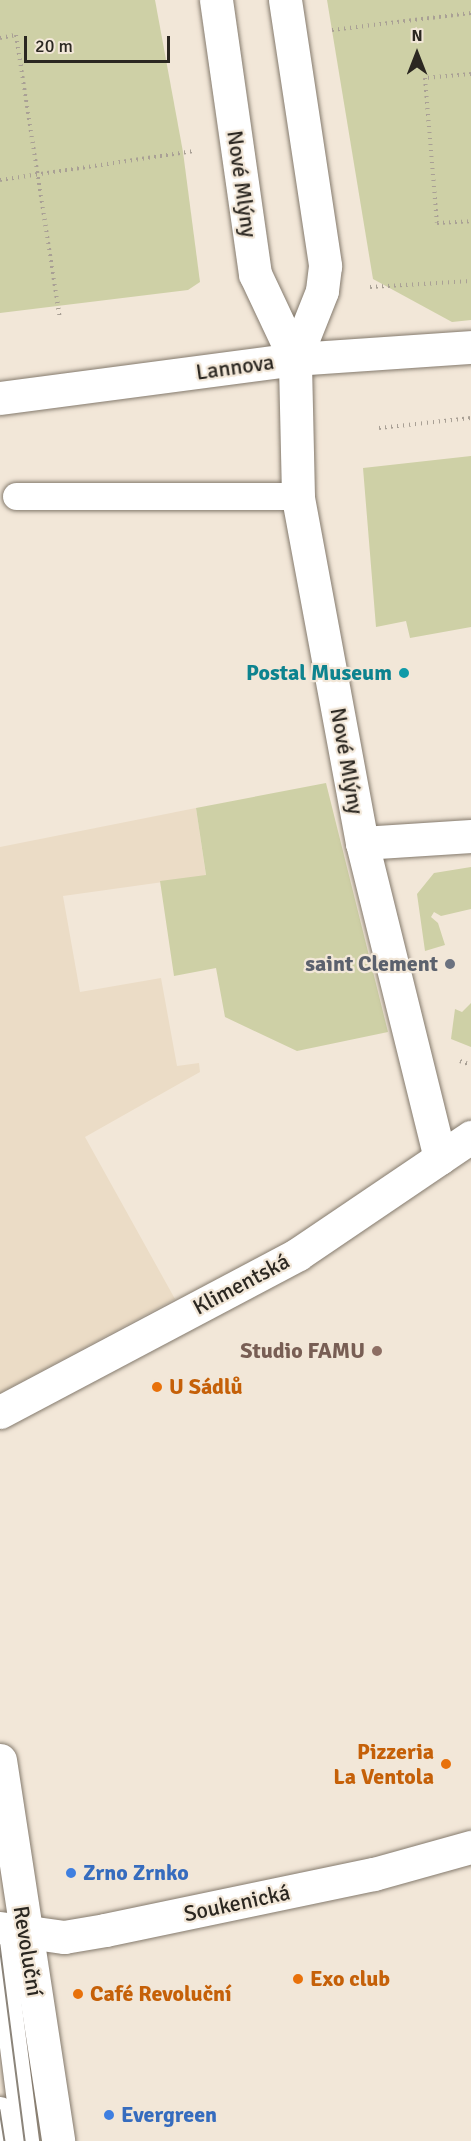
<!DOCTYPE html>
<html>
<head>
<meta charset="utf-8">
<style>
  body { margin:0 }
  #map { position:relative; width:471px; height:2141px; overflow:hidden; background:#f2e7d8; font-family:Signika,sans-serif }
  div>[style] { position:absolute }
  [style*='--x'] { left:calc(var(--x)*1px); top:calc(var(--y)*1px); width:calc(var(--w)*1px); rotate:calc(var(--a)*1deg) }
  .built>* { inset:0; background:#ebdcc6 }
  .green>* { inset:0; background:#ced0a6 }
  .path>* { height:4px; margin-top:-2px; transform-origin:0; background:repeating-linear-gradient(90deg,#a9a095 0 1.5px,transparent 0 6px) }
  .roads { filter:drop-shadow(0 0 2px #847a6d) drop-shadow(0 0 2px #847a6d) }
  .lane>* { height:27px; margin:-13.5px; padding:0 13.5px; transform-origin:13.5px; border-radius:13.5px; background:#fff }
  .street>* { height:33px; margin:-16.5px; padding:0 16.5px; transform-origin:16.5px; border-radius:16.5px; background:#fff }
  .secondary>* { height:33px; margin:-16.5px; padding:0 16.5px; transform-origin:16.5px; border-radius:16.5px; background:#fff }
  .tram>* { height:1.5px; margin:-0.75px; padding:0 0.75px; transform-origin:0.75px; border-radius:0.75px; background:#8b847a }
  .dots>* { width:16px; height:16px; translate:-50% -50%; box-sizing:border-box; border:3px solid #f2e7d8; border-radius:50% }
  span { translate:-50% -50%; white-space:nowrap; text-align:center; line-height:1.15; -webkit-text-stroke:4.5px #f2e7d8; paint-order:stroke }
  .street-label { font-size:22px; color:#2b2721 }
  .culture-label { font-size:22px; color:#0d838f; font-weight:700 }
  .right { translate:-100% -50%; text-align:right }
  .worship-label { font-size:22px; color:#5b616d; font-weight:700 }
  .education-label { font-size:22px; color:#785e54; font-weight:700 }
  .food-label { font-size:22px; color:#c56008; font-weight:700 }
  .left { translate:0 -50%; text-align:left }
  .shop-label { font-size:22px; color:#366cbe; font-weight:700 }
  .north { position:absolute; left:387px; top:24px; width:60px; height:60px; -webkit-text-stroke:4px #f2e7d8; paint-order:stroke; rotate:0deg; font-size:16px; font-weight:700; line-height:24px; text-align:center; color:#2b2721 }
  .north::after { content:''; display:block; margin:auto; width:21px; height:27px; background:#2b2721; clip-path:polygon(50% 0,100% 100%,50% 72%,0 100%) }
  .scale { position:absolute; left:24px; top:36px; width:146px; height:27px; box-sizing:border-box; border:3px solid #2b2721; border-top:0; padding-left:8px; font-size:18px; line-height:21px; white-space:nowrap; color:#2b2721; -webkit-text-stroke:4px #f2e7d8; paint-order:stroke }
</style>
</head>
<body>
<div id="map">
  <div class="built">
    <i style="clip-path:polygon(196px 808px,206px 876px,63px 896px,80px 992px,161px 978px,177px 1066px,199px 1063px,200px 1072px,85px 1137px,175px 1299px,0 1393px,0 847px)"></i>
  </div>
  <div class="green">
    <i style="clip-path:polygon(0 0,155px 0,183px 152px,200px 282px,188px 290px,0 313px)"></i>
    <i style="clip-path:polygon(327px 0,471px 0,471px 320px,452px 322px,373px 279px)"></i>
    <i style="clip-path:polygon(471px 456px,471px 627px,410px 638px,406px 621px,376px 627px,363px 468px)"></i>
    <i style="clip-path:polygon(326px 783px,388px 1032px,297px 1051px,225px 1017px,216px 968px,174px 976px,160px 881px,206px 875px,196px 808px)"></i>
    <i style="clip-path:polygon(471px 867px,471px 909px,441px 916px,434px 912px,431px 917px,438px 923px,445px 945px,425px 951px,417px 894px,434px 873px)"></i>
    <i style="clip-path:polygon(471px 1003px,471px 1047px,451px 1039px,455px 1009px,462px 1012px)"></i>
  </div>
  <div class="path">
    <i style="--x:332;--y:30;--w:140;--a:-7"></i>
    <i style="--x:0;--y:38;--w:16;--a:-11"></i>
    <i style="--x:16;--y:35;--w:286;--a:81.2"></i>
    <i style="--x:471;--y:74;--w:46;--a:175"></i>
    <i style="--x:425;--y:78;--w:145;--a:85.3"></i>
    <i style="--x:437;--y:223;--w:34;--a:-3"></i>
    <i style="--x:0;--y:180;--w:196;--a:-8.5"></i>
    <i style="--x:370;--y:287;--w:101;--a:-3.4"></i>
    <i style="--x:379;--y:428;--w:93;--a:-6.2"></i>
    <i style="--x:460;--y:1061;--w:12;--a:20"></i>
  </div>
  <div class="roads">
    <div class="lane">
      <i style="--x:16;--y:496;--w:282;--a:0"></i>
      <i style="--x:0;--y:1945;--w:198;--a:82.7"></i>
      <i style="--x:0;--y:2110;--w:31;--a:81"></i>
    </div>
    <div class="street">
      <i style="--x:362;--y:843;--w:109;--a:-3.7"></i>
      <i style="--x:440;--y:1158;--w:325;--a:-103.9"></i>
      <i style="--x:362;--y:843;--w:353;--a:-100.5"></i>
      <i style="--x:298;--y:496;--w:137;--a:-91.3"></i>
      <i style="--x:295;--y:359;--w:176;--a:-3.9"></i>
      <i style="--x:0;--y:1412;--w:337;--a:-27.9"></i>
      <i style="--x:298;--y:1254;--w:209;--a:-34.1"></i>
      <i style="--x:0;--y:1760;--w:385;--a:81.3"></i>
      <i style="--x:0;--y:1928;--w:65;--a:8"></i>
      <i style="--x:64;--y:1937;--w:42;--a:-9.7"></i>
      <i style="--x:105;--y:1930;--w:275;--a:-11.8"></i>
      <i style="--x:374;--y:1874;--w:101;--a:-15.6"></i>
    </div>
    <div class="secondary">
      <i style="--x:216;--y:0;--w:277;--a:81.9"></i>
      <i style="--x:255;--y:274;--w:94;--a:64.8"></i>
      <i style="--x:285;--y:0;--w:269;--a:81.4"></i>
      <i style="--x:325;--y:266;--w:25;--a:97"></i>
      <i style="--x:322;--y:291;--w:73;--a:111.7"></i>
      <i style="--x:0;--y:398;--w:298;--a:-7.5"></i>
    </div>
  </div>
  <div class="tram">
    <i style="--x:0;--y:1945;--w:198;--a:82.7"></i>
    <i style="--x:0;--y:2110;--w:31;--a:81"></i>
  </div>
  <div class="dots">
    <i style="left:404px;top:673px;background:#0f9aa8"></i>
    <i style="left:450px;top:964px;background:#6b7280"></i>
    <i style="left:377px;top:1351px;background:#8d6e63"></i>
    <i style="left:157px;top:1387px;background:#e8710a"></i>
    <i style="left:446px;top:1764px;background:#e8710a"></i>
    <i style="left:71px;top:1873px;background:#3f7fe0"></i>
    <i style="left:298px;top:1979px;background:#e8710a"></i>
    <i style="left:78px;top:1994px;background:#e8710a"></i>
    <i style="left:109px;top:2115px;background:#3f7fe0"></i>
  </div>
  <div class="street-label">
    <span style="left:242px;top:184px;rotate:82deg">Nové Mlýny</span>
    <span style="left:235px;top:367px;rotate:-8deg">Lannova</span>
    <span style="left:347px;top:761px;rotate:80deg">Nové Mlýny</span>
    <span style="left:241px;top:1284px;rotate:-28deg">Klimentská</span>
    <span style="left:237px;top:1903px;rotate:-12deg">Soukenická</span>
    <span style="left:28px;top:1951px;rotate:81deg">Revoluční</span>
  </div>
  <div class="culture-label">
    <span class="right" style="left:392px;top:673px">Postal Museum</span>
  </div>
  <div class="worship-label">
    <span class="right" style="left:438px;top:964px">saint Clement</span>
  </div>
  <div class="education-label">
    <span class="right" style="left:365px;top:1351px">Studio FAMU</span>
  </div>
  <div class="food-label">
    <span class="left" style="left:169px;top:1387px">U Sádlů</span>
    <span class="right" style="left:434px;top:1764px">Pizzeria<br>La Ventola</span>
    <span class="left" style="left:310px;top:1979px">Exo club</span>
    <span class="left" style="left:90px;top:1994px">Café Revoluční</span>
  </div>
  <div class="shop-label">
    <span class="left" style="left:83px;top:1873px">Zrno Zrnko</span>
    <span class="left" style="left:121px;top:2115px">Evergreen</span>
  </div>
  <div class="north">N</div>
  <div class="scale">20 m</div>
</div>
</body>
</html>
